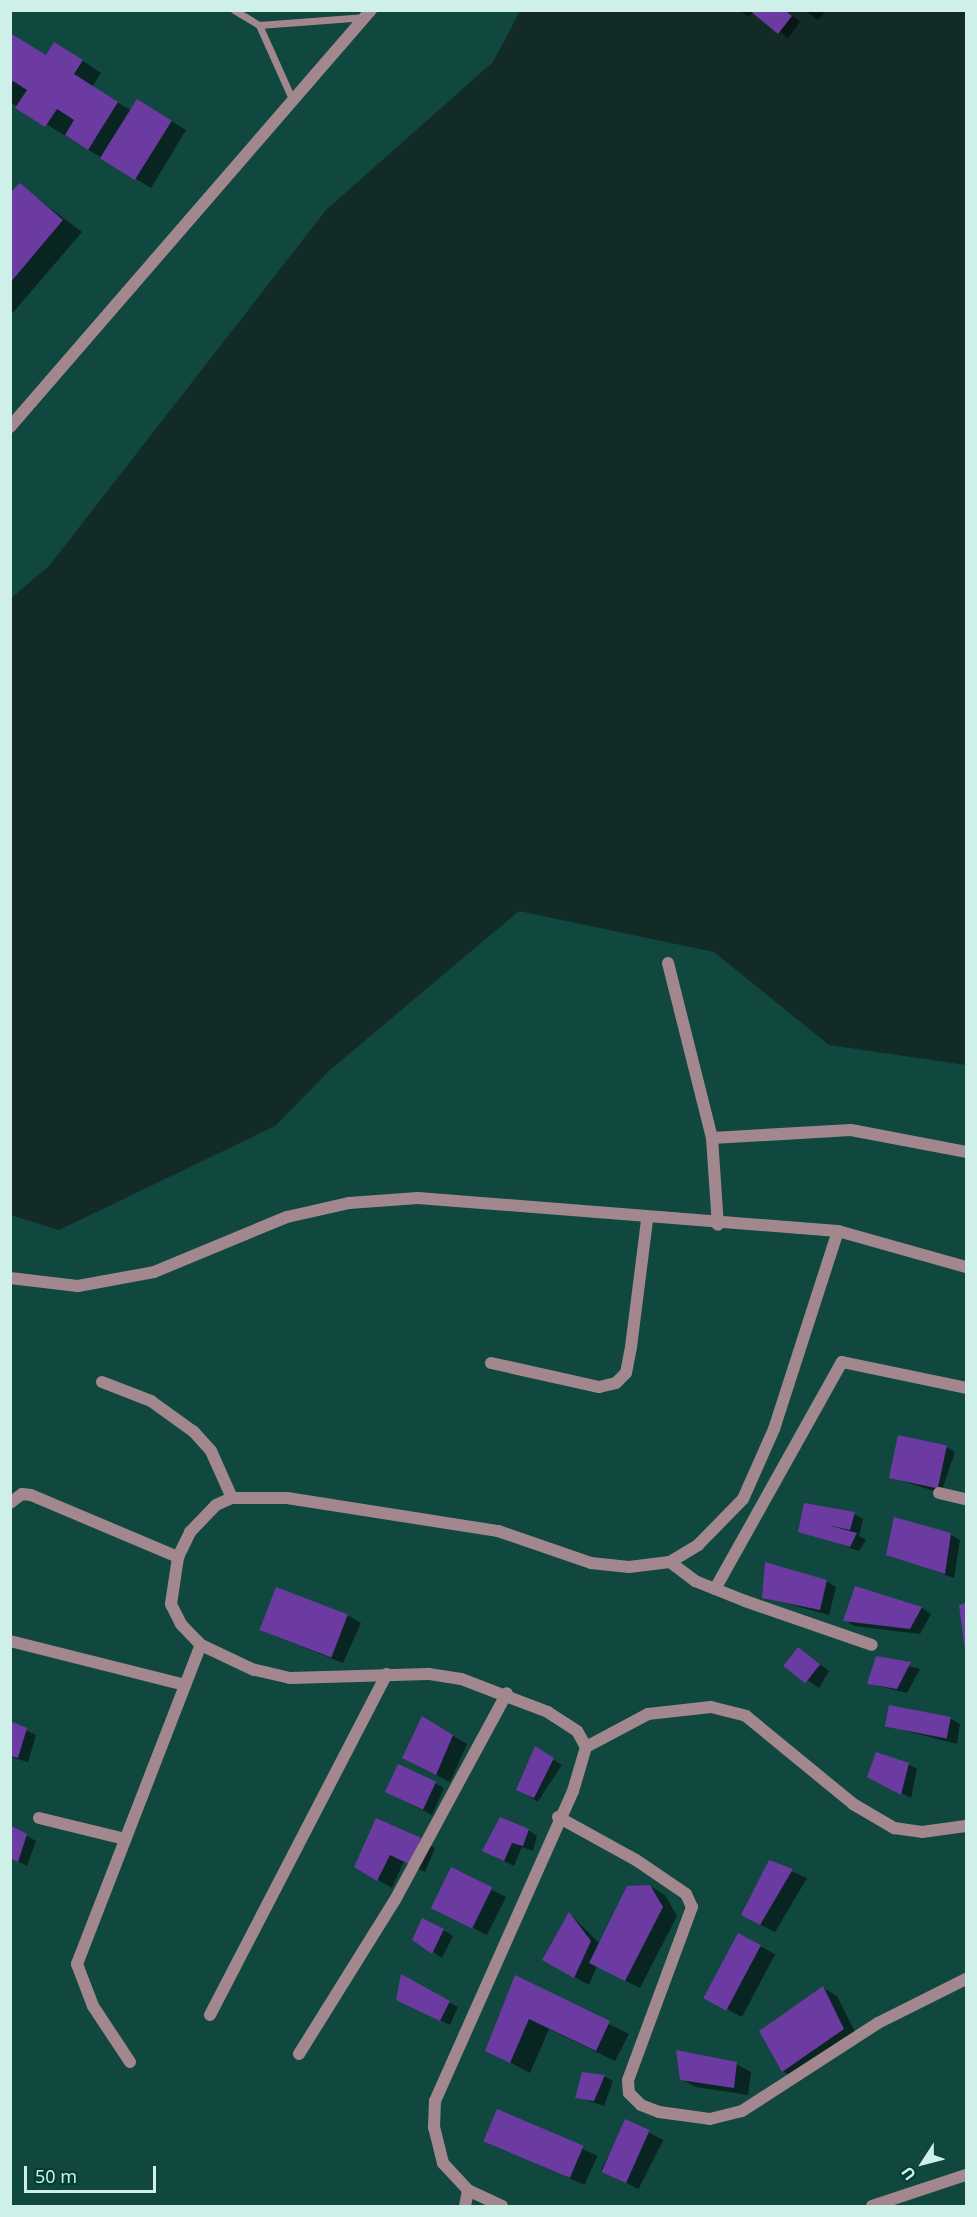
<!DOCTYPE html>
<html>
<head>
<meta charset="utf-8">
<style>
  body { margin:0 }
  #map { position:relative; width:977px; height:2217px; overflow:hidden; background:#10473f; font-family:"Noto Sans",sans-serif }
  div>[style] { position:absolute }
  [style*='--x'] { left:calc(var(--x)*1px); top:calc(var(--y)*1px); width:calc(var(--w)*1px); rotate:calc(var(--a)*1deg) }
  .water>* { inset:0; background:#122b27 }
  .shadow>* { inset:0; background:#0007; transform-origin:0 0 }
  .building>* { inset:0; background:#6b3ba2; transform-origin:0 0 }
  .service>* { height:7px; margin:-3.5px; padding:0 3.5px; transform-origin:3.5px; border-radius:3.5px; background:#a2888e }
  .minor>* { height:12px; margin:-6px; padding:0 6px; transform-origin:6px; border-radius:6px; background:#a2888e }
  .tertiary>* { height:12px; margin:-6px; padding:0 6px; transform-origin:6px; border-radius:6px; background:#a2888e }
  span { translate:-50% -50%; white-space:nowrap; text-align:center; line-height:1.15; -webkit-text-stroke:5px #013c35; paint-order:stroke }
  .frame { position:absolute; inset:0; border:12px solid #cff0e9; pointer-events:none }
  .north { position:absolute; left:893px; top:2133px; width:60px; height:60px; -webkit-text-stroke:4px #013c35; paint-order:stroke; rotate:234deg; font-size:16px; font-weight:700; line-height:24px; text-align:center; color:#cff0e9 }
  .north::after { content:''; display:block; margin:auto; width:21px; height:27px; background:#cff0e9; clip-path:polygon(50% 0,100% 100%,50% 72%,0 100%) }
  .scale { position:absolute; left:24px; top:2166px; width:132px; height:27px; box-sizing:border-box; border:3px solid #cff0e9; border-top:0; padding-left:8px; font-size:18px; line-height:21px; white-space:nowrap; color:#cff0e9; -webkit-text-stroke:4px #013c35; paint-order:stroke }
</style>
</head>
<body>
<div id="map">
  <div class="water">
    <i style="clip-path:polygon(520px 11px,966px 11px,966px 1065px,829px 1045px,714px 952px,519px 911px,330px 1070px,275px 1126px,59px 1230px,11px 1215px,10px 599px,49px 566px,326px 210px,493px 62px)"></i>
  </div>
  <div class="shadow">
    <i style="clip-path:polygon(738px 10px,786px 10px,800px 22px,788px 38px,754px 12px,749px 17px)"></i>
    <i style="clip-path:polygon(804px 10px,827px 10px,818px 20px)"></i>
    <i style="clip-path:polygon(10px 34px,47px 56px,74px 55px,101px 73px,92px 87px,132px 111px,138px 101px,186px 130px,151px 188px,10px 102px)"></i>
    <i style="clip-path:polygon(20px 185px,82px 232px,10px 316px,10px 196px)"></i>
    <i style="clip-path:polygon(946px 1447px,955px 1452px,941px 1493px,889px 1477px)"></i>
    <i style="clip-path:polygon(854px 1514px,863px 1519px,859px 1536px,866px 1540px,859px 1551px,800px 1531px)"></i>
    <i style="clip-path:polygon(950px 1534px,960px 1540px,954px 1578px,888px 1554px)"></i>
    <i style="clip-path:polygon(826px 1581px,836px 1587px,829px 1615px,763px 1597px)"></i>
    <i style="clip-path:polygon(856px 1588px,922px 1608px,931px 1614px,920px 1634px,854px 1626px,845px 1620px)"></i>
    <i style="clip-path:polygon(966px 1605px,966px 1650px,961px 1606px)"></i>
    <i style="clip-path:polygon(347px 1615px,361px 1623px,343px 1663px,263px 1631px)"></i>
    <i style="clip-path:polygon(807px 1655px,829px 1671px,819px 1688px,786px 1666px)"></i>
    <i style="clip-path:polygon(877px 1658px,920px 1669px,907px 1693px,869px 1684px)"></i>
    <i style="clip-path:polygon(423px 1718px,467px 1744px,450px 1782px,418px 1766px)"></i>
    <i style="clip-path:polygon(950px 1718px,960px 1724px,957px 1744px,887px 1726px)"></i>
    <i style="clip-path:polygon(10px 1723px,36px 1735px,28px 1762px,10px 1757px)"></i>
    <i style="left:545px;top:1754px;width:20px;height:44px;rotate:33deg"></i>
    <i style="clip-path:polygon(908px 1764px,917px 1769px,911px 1798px,878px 1781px)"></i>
    <i style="clip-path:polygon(435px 1783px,444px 1788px,432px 1815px,396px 1797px)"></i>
    <i style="clip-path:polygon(376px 1820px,435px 1848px,425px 1872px,404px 1861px,392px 1888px,356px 1867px)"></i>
    <i style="clip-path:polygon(10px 1827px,36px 1841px,27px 1866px,10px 1857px)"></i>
    <i style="clip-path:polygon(528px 1830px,537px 1836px,533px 1851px,522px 1847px,514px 1866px,493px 1856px)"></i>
    <i style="clip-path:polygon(770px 1862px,807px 1878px,775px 1932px,757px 1923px)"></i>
    <i style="clip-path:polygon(452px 1869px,506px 1897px,487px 1935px,448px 1915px)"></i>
    <i style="clip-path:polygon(650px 1886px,665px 1895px,677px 1916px,640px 1988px,597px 1966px,589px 1985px,544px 1960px,570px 1914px,600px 1944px)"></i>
    <i style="clip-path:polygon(443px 1930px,453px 1936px,442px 1958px,414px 1939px)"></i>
    <i style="left:739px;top:1935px;width:41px;height:71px;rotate:28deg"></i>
    <i style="clip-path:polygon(402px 1976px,458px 2007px,450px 2025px,408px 2005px)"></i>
    <i style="clip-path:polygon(516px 1978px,629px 2034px,615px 2061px,549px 2029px,530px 2073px,487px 2050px)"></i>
    <i style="clip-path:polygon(823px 1988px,837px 1996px,858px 2038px,797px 2080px,783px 2071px)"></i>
    <i style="clip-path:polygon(736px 2064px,751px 2072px,748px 2095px,696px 2087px,681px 2079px)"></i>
    <i style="clip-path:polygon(604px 2076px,613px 2081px,604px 2106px,577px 2097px)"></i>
    <i style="left:497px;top:2111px;width:110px;height:32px;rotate:24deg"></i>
    <i style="left:626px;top:2121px;width:42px;height:55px;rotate:27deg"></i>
  </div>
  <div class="building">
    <i style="clip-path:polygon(749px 10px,785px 10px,792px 16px,778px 34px)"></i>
    <i style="clip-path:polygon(10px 33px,46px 55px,54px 42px,83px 60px,74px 74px,118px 102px,88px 150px,65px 135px,74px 120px,57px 109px,45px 127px,15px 108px,27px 90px,13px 81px,10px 85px)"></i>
    <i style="left:137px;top:99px;width:41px;height:70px;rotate:32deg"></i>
    <i style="clip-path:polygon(20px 183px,63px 220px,10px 283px,10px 193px)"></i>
    <i style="left:898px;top:1435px;width:50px;height:44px;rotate:12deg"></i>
    <i style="clip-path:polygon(804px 1503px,855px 1512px,850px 1530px,827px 1525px,857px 1533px,850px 1547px,798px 1532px)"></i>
    <i style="clip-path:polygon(894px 1517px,951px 1533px,945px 1574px,886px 1555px)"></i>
    <i style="clip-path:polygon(765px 1562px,827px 1580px,820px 1610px,762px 1598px)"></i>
    <i style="clip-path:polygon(855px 1586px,922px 1607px,910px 1629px,843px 1621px)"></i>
    <i style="left:276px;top:1587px;width:77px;height:46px;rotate:21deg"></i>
    <i style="clip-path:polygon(966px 1603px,966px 1650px,965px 1650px,959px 1605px)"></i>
    <i style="left:798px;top:1647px;width:28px;height:24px;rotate:38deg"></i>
    <i style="clip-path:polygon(876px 1656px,911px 1662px,897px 1689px,867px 1684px)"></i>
    <i style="left:889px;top:1705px;width:63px;height:22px;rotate:11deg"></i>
    <i style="clip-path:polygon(422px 1716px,453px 1735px,436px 1775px,402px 1758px)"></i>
    <i style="clip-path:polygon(10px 1721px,27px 1728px,18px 1758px,10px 1756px)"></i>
    <i style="clip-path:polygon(535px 1746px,554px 1758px,534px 1798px,516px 1790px)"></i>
    <i style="clip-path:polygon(876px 1752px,909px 1763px,901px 1795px,867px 1777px)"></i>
    <i style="left:398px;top:1764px;width:42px;height:31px;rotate:25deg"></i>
    <i style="clip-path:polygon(500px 1817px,529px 1829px,523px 1846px,512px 1843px,504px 1861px,482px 1851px)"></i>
    <i style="clip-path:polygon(376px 1818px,421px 1838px,411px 1865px,390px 1855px,377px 1881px,354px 1867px)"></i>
    <i style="clip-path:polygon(10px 1825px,27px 1834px,18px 1862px,10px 1858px)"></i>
    <i style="clip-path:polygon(769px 1860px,793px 1869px,760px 1925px,741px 1915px)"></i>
    <i style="left:451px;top:1867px;width:46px;height:46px;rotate:26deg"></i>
    <i style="clip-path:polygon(650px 1885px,663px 1907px,625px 1981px,589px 1963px,627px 1886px)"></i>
    <i style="clip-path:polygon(569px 1912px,591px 1941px,574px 1978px,542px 1960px)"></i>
    <i style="clip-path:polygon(422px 1918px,444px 1929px,432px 1954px,412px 1940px)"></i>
    <i style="left:738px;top:1933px;width:26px;height:74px;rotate:28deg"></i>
    <i style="clip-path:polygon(401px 1974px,450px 2001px,440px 2021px,396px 2000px)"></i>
    <i style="clip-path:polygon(515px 1975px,610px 2021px,596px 2051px,529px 2019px,510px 2063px,485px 2051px)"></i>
    <i style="clip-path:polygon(823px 1986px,844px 2029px,782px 2072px,759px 2031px)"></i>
    <i style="clip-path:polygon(676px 2050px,737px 2062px,734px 2088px,680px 2080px)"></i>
    <i style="clip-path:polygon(582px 2072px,605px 2075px,594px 2101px,575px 2098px)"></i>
    <i style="left:497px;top:2109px;width:94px;height:35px;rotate:23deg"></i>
    <i style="left:625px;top:2119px;width:27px;height:58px;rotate:24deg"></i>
  </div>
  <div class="service">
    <i style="--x:234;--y:10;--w:29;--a:31"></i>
    <i style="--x:293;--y:101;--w:83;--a:-114.1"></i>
    <i style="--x:259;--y:25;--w:107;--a:-4.3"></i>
  </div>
  <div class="minor">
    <i style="--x:668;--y:963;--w:180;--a:75.9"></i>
    <i style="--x:712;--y:1138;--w:87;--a:86.1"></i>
    <i style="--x:712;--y:1138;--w:139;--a:-3.3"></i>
    <i style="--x:851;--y:1130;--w:117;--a:10.8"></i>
    <i style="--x:491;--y:1363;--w:111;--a:12.5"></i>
    <i style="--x:599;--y:1387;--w:17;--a:-13"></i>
    <i style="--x:616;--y:1383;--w:14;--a:-45"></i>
    <i style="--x:626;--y:1373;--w:26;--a:-79"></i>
    <i style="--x:631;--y:1347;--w:128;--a:-82.8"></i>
    <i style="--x:102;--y:1382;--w:53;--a:21.2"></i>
    <i style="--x:151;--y:1401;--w:53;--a:35.8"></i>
    <i style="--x:194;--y:1432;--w:25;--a:48"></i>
    <i style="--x:211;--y:1451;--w:51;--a:65.9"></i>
    <i style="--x:939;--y:1493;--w:28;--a:13"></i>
    <i style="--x:10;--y:1503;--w:15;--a:-37"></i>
    <i style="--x:22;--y:1494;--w:9;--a:6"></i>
    <i style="--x:31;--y:1495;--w:160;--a:22.9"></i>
    <i style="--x:670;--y:1562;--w:31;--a:37"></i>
    <i style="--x:695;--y:1581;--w:54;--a:21.8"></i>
    <i style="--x:745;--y:1601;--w:134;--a:19.1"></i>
    <i style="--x:715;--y:1589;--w:260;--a:-60.8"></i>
    <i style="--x:842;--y:1362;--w:127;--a:11.8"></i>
    <i style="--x:10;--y:1641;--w:176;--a:14.1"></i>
    <i style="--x:586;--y:1747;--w:70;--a:-28"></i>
    <i style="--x:648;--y:1714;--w:63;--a:-6.3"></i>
    <i style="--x:711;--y:1707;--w:36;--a:14"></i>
    <i style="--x:746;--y:1716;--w:139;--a:39.4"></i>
    <i style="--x:853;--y:1804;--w:48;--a:30.3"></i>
    <i style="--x:894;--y:1828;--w:28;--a:8"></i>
    <i style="--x:922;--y:1832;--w:44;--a:-7.8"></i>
    <i style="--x:558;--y:1817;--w:89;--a:28.9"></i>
    <i style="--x:636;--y:1860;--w:60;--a:34.2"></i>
    <i style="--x:686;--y:1894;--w:14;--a:65"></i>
    <i style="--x:692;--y:1907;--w:184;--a:110.3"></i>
    <i style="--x:628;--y:2080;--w:13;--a:86"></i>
    <i style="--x:629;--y:2093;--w:17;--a:45"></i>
    <i style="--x:641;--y:2105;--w:19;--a:21"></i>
    <i style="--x:659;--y:2112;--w:51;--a:7.8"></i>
    <i style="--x:710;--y:2119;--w:33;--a:-14"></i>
    <i style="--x:742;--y:2111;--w:162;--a:-32.9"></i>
    <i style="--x:878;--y:2023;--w:98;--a:-26.6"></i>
    <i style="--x:39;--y:1818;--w:89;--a:13.7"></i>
    <i style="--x:210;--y:2015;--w:384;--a:-62.6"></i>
    <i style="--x:299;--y:2054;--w:181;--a:-58.1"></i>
    <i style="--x:395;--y:1900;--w:235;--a:-61.6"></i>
    <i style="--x:130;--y:2062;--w:67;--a:-123.5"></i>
    <i style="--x:93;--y:2006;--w:45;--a:-110.9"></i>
    <i style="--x:77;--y:1964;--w:342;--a:-68.8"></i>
    <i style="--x:465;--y:2206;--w:16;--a:-79"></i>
  </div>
  <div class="tertiary">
    <i style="--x:10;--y:427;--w:552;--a:-49.12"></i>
    <i style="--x:10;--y:1278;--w:68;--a:6.7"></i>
    <i style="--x:78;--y:1286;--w:77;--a:-10.4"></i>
    <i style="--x:154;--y:1272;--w:144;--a:-22.5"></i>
    <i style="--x:287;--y:1217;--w:64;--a:-12.7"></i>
    <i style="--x:349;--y:1203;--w:69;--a:-4.1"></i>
    <i style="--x:418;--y:1198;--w:421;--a:4.5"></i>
    <i style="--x:838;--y:1231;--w:133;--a:15.7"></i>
    <i style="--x:502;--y:2206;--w:38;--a:-155"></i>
    <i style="--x:468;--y:2190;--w:37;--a:-133"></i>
    <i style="--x:443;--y:2163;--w:36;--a:-104"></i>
    <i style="--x:434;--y:2128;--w:27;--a:-88"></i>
    <i style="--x:435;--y:2101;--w:339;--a:-66"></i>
    <i style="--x:573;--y:1791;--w:46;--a:-73.5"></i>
    <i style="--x:586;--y:1747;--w:18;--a:-119"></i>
    <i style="--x:577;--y:1731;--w:35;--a:-147"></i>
    <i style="--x:548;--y:1712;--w:93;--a:-159.2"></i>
    <i style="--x:461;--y:1679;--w:33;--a:-171"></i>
    <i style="--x:428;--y:1674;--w:138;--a:178.3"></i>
    <i style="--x:290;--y:1678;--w:37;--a:-167"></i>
    <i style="--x:254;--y:1670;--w:59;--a:-154.7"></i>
    <i style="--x:201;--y:1645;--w:29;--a:-134"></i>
    <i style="--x:181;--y:1624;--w:22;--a:-117"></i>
    <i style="--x:171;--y:1604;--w:48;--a:-81.5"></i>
    <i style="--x:178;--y:1557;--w:28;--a:-64"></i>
    <i style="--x:190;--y:1532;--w:37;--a:-46"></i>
    <i style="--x:216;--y:1505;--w:17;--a:-24"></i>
    <i style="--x:232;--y:1498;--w:55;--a:0"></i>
    <i style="--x:287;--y:1498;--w:214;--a:8.9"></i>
    <i style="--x:498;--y:1531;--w:98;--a:19"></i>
    <i style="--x:591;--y:1563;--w:38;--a:6"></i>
    <i style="--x:629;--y:1567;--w:41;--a:-7"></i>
    <i style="--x:670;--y:1562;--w:33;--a:-31"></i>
    <i style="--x:698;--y:1545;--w:64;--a:-45.6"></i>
    <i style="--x:743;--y:1499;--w:77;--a:-66.1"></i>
    <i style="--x:774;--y:1429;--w:208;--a:-72.1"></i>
    <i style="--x:872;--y:2206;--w:99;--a:-18.3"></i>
  </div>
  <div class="frame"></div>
  <div class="north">U</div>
  <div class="scale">50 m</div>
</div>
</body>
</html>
